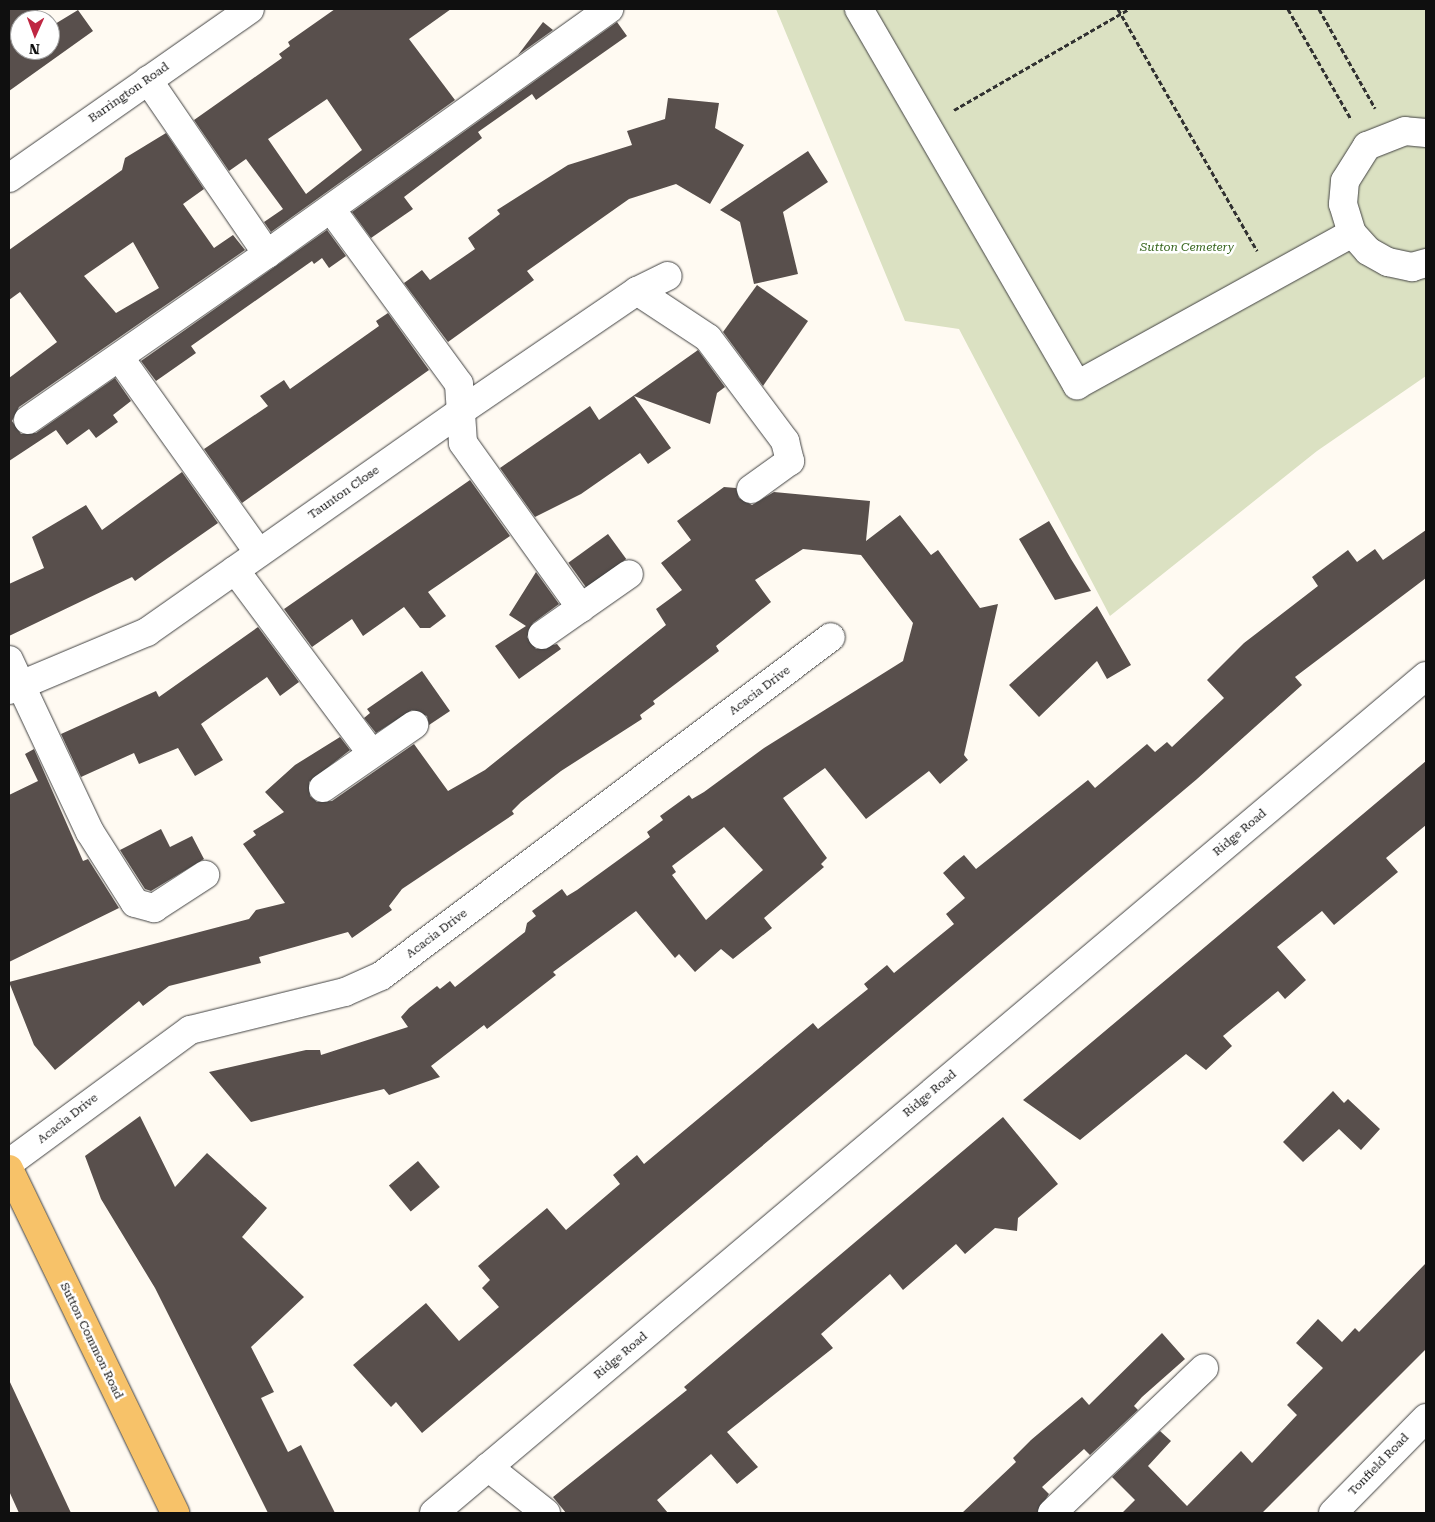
<!DOCTYPE html>
<html>
<head>
<meta charset="utf-8">
<style>
  body { margin:0 }
  #map { position:relative; width:1435px; height:1522px; overflow:hidden; background:#fffaf2; font-family:"Roboto Serif",serif }
  div>[style] { position:absolute }
  [style*='--x'] { left:calc(var(--x)*1px); top:calc(var(--y)*1px); width:calc(var(--w)*1px); rotate:calc(var(--a)*1deg) }
  .cemetery>* { inset:0; background:#dbe1c2 }
  .building>* { inset:0; background:#584f4c; transform-origin:0 0 }
  .path>* { height:3px; margin-top:-1.5px; transform-origin:0; background:repeating-linear-gradient(90deg,#313131 0 5px,transparent 0 7.5px) }
  .roads { filter:drop-shadow(0 0 1px #424242) drop-shadow(0 0 1px #424242) }
  .minor>* { height:28px; margin:-14px; padding:0 14px; transform-origin:14px; border-radius:14px; background:#fff }
  .major>* { height:28px; margin:-14px; padding:0 14px; transform-origin:14px; border-radius:14px; background:#f7c269 }
  span { translate:-50% -50%; white-space:nowrap; text-align:center; line-height:1.15; -webkit-text-stroke:5px #fff; paint-order:stroke }
  .street-label { font-size:12px; color:#0f0f0f }
  .park-label { font-size:12px; color:#38671f; font-style:italic }
  .frame { position:absolute; inset:0; border:10px solid #0f0f0f; pointer-events:none }
  .north { position:absolute; left:10px; top:10px; width:50px; height:50px; box-sizing:border-box; background:#fff; border:1px solid #9f9f9f; border-radius:50%; rotate:182deg; font-size:14px; font-weight:700; line-height:20px; text-align:center; color:#0f0f0f }
  .north::after { content:''; display:block; margin:auto; width:18px; height:22px; background:#bf2742; clip-path:polygon(50% 0,100% 100%,50% 72%,0 100%) }
</style>
</head>
<body>
<div id="map">
  <div class="cemetery">
    <i style="clip-path:polygon(776px 9px,1426px 9px,1426px 376px,1317px 451px,1110px 616px,959px 329px,905px 321px)"></i>
  </div>
  <div class="building">
    <i style="clip-path:polygon(9px 9px,37px 9px,45px 20px,20px 20px,20px 50px,50px 50px,50px 27px,78px 10px,93px 31px,9px 91px)"></i>
    <i style="clip-path:polygon(evenodd,335px 9px,451px 9px,409px 39px,455px 100px,271px 232px,264px 222px,283px 209px,246px 159px,229px 171px,194px 120px,282px 58px,279px 54px,290px 46px,288px 42px,335px 9px,327px 99px,362px 150px,306px 194px,268px 139px,327px 99px)"></i>
    <i style="clip-path:polygon(543px 22px,553px 30px,518px 55px)"></i>
    <i style="clip-path:polygon(617px 22px,627px 36px,536px 100px,532px 94px,478px 132px,482px 138px,404px 197px,413px 209px,371px 238px,352px 212px)"></i>
    <i style="clip-path:polygon(668px 98px,719px 103px,715px 128px,744px 145px,710px 204px,676px 184px,629px 199px,527px 271px,534px 280px,448px 342px,404px 283px,422px 270px,430px 280px,475px 249px,468px 238px,500px 214px,497px 210px,568px 165px,632px 145px,627px 131px,665px 119px)"></i>
    <i style="clip-path:polygon(evenodd,166px 133px,204px 189px,183px 204px,214px 248px,233px 235px,245px 250px,19px 407px,12px 421px,21px 434px,36px 433px,115px 378px,131px 401px,113px 415px,118px 422px,96px 438px,89px 429px,67px 445px,56px 430px,9px 461px,9px 378px,57px 342px,20px 292px,9px 300px,9px 250px,122px 170px,125px 158px,166px 133px,133px 242px,159px 288px,116px 313px,84px 276px,133px 242px)"></i>
    <i style="clip-path:polygon(808px 151px,828px 182px,783px 212px,798px 274px,754px 284px,740px 222px,720px 210px)"></i>
    <i style="clip-path:polygon(327px 230px,346px 256px,329px 268px,322px 258px,314px 264px,312px 261px,191px 346px,196px 353px,156px 381px,141px 361px)"></i>
    <i style="clip-path:polygon(757px 285px,808px 321px,763px 386px,723px 332px)"></i>
    <i style="clip-path:polygon(388px 313px,429px 370px,242px 503px,204px 449px,268px 406px,260px 396px,284px 380px,290px 389px,379px 326px,376px 321px)"></i>
    <i style="clip-path:polygon(698px 350px,725px 387px,717px 393px,710px 424px,634px 396px,671px 448px,648px 464px,640px 453px,581px 494px,535px 517px,500px 468px,590px 406px,599px 420px)"></i>
    <i style="clip-path:polygon(182px 472px,218px 523px,135px 581px,132px 577px,9px 636px,9px 584px,44px 568px,32px 537px,86px 505px,102px 530px)"></i>
    <i style="clip-path:polygon(470px 480px,510px 536px,428px 592px,446px 616px,430px 628px,420px 628px,404px 607px,363px 636px,352px 619px,312px 647px,284px 609px)"></i>
    <i style="clip-path:polygon(evenodd,724px 487px,736px 488px,739px 498px,752px 505px,774px 492px,870px 501px,866px 541px,900px 515px,931px 555px,938px 550px,980px 608px,998px 604px,964px 755px,968px 760px,940px 784px,929px 771px,866px 819px,825px 768px,783px 798px,827px 858px,821px 864px,824px 867px,764px 918px,772px 928px,733px 959px,721px 949px,695px 972px,679px 954px,675px 958px,636px 911px,553px 972px,556px 975px,487px 1029px,484px 1025px,431px 1066px,440px 1077px,389px 1095px,384px 1089px,251px 1122px,209px 1072px,306px 1050px,320px 1050px,321px 1055px,408px 1027px,401px 1017px,409px 1008px,437px 986px,440px 989px,450px 981px,455px 987px,525px 932px,527px 923px,536px 916px,532px 911px,562px 889px,567px 896px,577px 890px,650px 837px,647px 832px,663px 820px,660px 816px,689px 795px,692px 799px,704px 792px,764px 748px,903px 661px,913px 623px,861px 555px,803px 549px,755px 580px,771px 602px,716px 646px,719px 651px,653px 701px,655px 704px,640px 715px,642px 719px,561px 771px,521px 802px,512px 811px,514px 814px,402px 889px,389px 906px,392px 910px,352px 938px,348px 932px,259px 957px,261px 963px,169px 986px,143px 1006px,139px 1001px,55px 1070px,34px 1045px,9px 982px,249px 919px,256px 910px,285px 903px,243px 844px,256px 835px,253px 831px,284px 812px,265px 792px,295px 765px,340px 737px,350px 750px,309px 782px,310px 796px,317px 802px,332px 801px,414px 744px,448px 791px,485px 770px,666px 625px,656px 609px,682px 590px,661px 563px,691px 540px,677px 521px,724px 487px,724px 827px,763px 870px,706px 920px,672px 875px,676px 872px,672px 866px,724px 827px)"></i>
    <i style="clip-path:polygon(1049px 521px,1071px 559px,1091px 591px,1055px 600px,1019px 539px)"></i>
    <i style="clip-path:polygon(1426px 530px,1426px 578px,1295px 677px,1302px 685px,1197px 779px,422px 1433px,396px 1402px,391px 1407px,353px 1365px,426px 1303px,459px 1341px,499px 1307px,482px 1288px,490px 1280px,478px 1266px,547px 1208px,566px 1230px,620px 1184px,613px 1175px,637px 1155px,644px 1164px,813px 1023px,818px 1029px,868px 989px,864px 984px,887px 965px,894px 973px,954px 924px,946px 914px,965px 898px,943px 873px,954px 863px,964px 855px,976px 869px,1088px 780px,1095px 788px,1147px 744px,1155px 752px,1167px 742px,1172px 747px,1224px 698px,1207px 680px,1244px 643px,1318px 586px,1312px 577px,1348px 550px,1357px 562px,1375px 549px,1383px 560px)"></i>
    <i style="left:608px;top:534px;width:31px;height:49px;rotate:54deg"></i>
    <i style="clip-path:polygon(536px 572px,559px 604px,533px 623px,527px 637px,536px 649px,557px 644px,561px 649px,519px 679px,495px 646px,526px 626px,509px 615px)"></i>
    <i style="clip-path:polygon(1097px 606px,1131px 665px,1107px 679px,1097px 661px,1039px 717px,1009px 685px)"></i>
    <i style="clip-path:polygon(258px 627px,299px 682px,280px 696px,267px 677px,201px 724px,223px 760px,195px 776px,178px 748px,139px 764px,134px 753px,81px 777px,61px 734px,156px 691px,159px 697px)"></i>
    <i style="clip-path:polygon(422px 671px,450px 711px,429px 725px,427px 716px,412px 710px,376px 733px,364px 718px,370px 713px,367px 709px)"></i>
    <i style="clip-path:polygon(34px 749px,83px 861px,88px 859px,119px 908px,9px 962px,9px 795px,38px 781px,25px 754px)"></i>
    <i style="clip-path:polygon(1426px 761px,1426px 825px,1386px 858px,1398px 872px,1334px 925px,1322px 911px,1277px 947px,1306px 980px,1285px 999px,1278px 991px,1223px 1036px,1232px 1046px,1206px 1070px,1186px 1054px,1080px 1140px,1023px 1100px)"></i>
    <i style="clip-path:polygon(161px 829px,170px 847px,192px 836px,204px 859px,151px 891px,145px 889px,120px 850px)"></i>
    <i style="clip-path:polygon(1333px 1091px,1344px 1103px,1348px 1099px,1380px 1129px,1361px 1150px,1339px 1129px,1303px 1162px,1283px 1142px)"></i>
    <i style="clip-path:polygon(140px 1116px,175px 1187px,207px 1153px,267px 1208px,242px 1237px,304px 1297px,251px 1347px,274px 1392px,261px 1398px,288px 1452px,301px 1445px,335px 1513px,268px 1513px,155px 1288px,101px 1199px,85px 1156px)"></i>
    <i style="clip-path:polygon(1003px 1117px,1058px 1184px,1018px 1218px,1017px 1231px,995px 1228px,965px 1254px,956px 1244px,903px 1290px,890px 1274px,821px 1334px,833px 1348px,727px 1432px,758px 1467px,737px 1484px,711px 1454px,657px 1500px,668px 1513px,566px 1513px,553px 1497px,687px 1390px,684px 1387px)"></i>
    <i style="left:418px;top:1161px;width:34px;height:38px;rotate:50deg"></i>
    <i style="clip-path:polygon(1426px 1263px,1426px 1349px,1262px 1513px,1122px 1513px,1135px 1500px,1112px 1477px,1160px 1431px,1171px 1441px,1148px 1466px,1187px 1506px,1241px 1451px,1252px 1463px,1297px 1415px,1287px 1405px,1323px 1368px,1296px 1343px,1318px 1319px,1342px 1342px,1355px 1328px,1359px 1332px)"></i>
    <i style="clip-path:polygon(1162px 1333px,1185px 1359px,1142px 1397px,1134px 1406px,1138px 1410px,1090px 1455px,1084px 1449px,1042px 1487px,1049px 1494px,1037px 1513px,962px 1513px,1016px 1462px,1013px 1458px,1031px 1440px,1082px 1397px,1089px 1405px)"></i>
    <i style="clip-path:polygon(9px 1380px,44px 1455px,71px 1513px,19px 1513px,9px 1491px)"></i>
  </div>
  <div class="path">
    <i style="--x:1118;--y:9;--w:279;--a:60.1"></i>
    <i style="--x:1288;--y:9;--w:127;--a:60.2"></i>
    <i style="--x:1319;--y:9;--w:114;--a:60.5"></i>
    <i style="--x:954;--y:110;--w:202;--a:-30"></i>
  </div>
  <div class="roads">
    <div class="minor">
      <i style="--x:859;--y:9;--w:435;--a:59.9"></i>
      <i style="--x:1077;--y:385;--w:314;--a:-28.9"></i>
      <i style="--x:148;--y:80;--w:211;--a:55.6"></i>
      <i style="--x:267;--y:254;--w:421;--a:-35.6"></i>
      <i style="--x:1426;--y:133;--w:21;--a:-175"></i>
      <i style="--x:1405;--y:131;--w:41;--a:158.5"></i>
      <i style="--x:1367;--y:146;--w:41;--a:122.2"></i>
      <i style="--x:1345;--y:181;--w:23;--a:95"></i>
      <i style="--x:1343;--y:204;--w:30;--a:73"></i>
      <i style="--x:1352;--y:233;--w:24;--a:48"></i>
      <i style="--x:1368;--y:251;--w:23;--a:29"></i>
      <i style="--x:1388;--y:262;--w:25;--a:12"></i>
      <i style="--x:1412;--y:267;--w:15;--a:-16"></i>
      <i style="--x:9;--y:178;--w:294;--a:-35"></i>
      <i style="--x:339;--y:220;--w:203;--a:53.8"></i>
      <i style="--x:459;--y:384;--w:59;--a:86.1"></i>
      <i style="--x:463;--y:443;--w:203;--a:54.4"></i>
      <i style="--x:637;--y:291;--w:85;--a:33.5"></i>
      <i style="--x:708;--y:338;--w:129;--a:53.2"></i>
      <i style="--x:785;--y:441;--w:21;--a:76"></i>
      <i style="--x:790;--y:461;--w:48;--a:144.3"></i>
      <i style="--x:127;--y:368;--w:227;--a:54.5"></i>
      <i style="--x:28;--y:420;--w:291;--a:-34.8"></i>
      <i style="--x:235;--y:570;--w:229;--a:53.3"></i>
      <i style="--x:542;--y:635;--w:106;--a:-35"></i>
      <i style="--x:9;--y:660;--w:190;--a:64.8"></i>
      <i style="--x:90;--y:832;--w:84;--a:57.6"></i>
      <i style="--x:135;--y:903;--w:20;--a:15"></i>
      <i style="--x:154;--y:908;--w:61;--a:-32.9"></i>
      <i style="--x:9;--y:690;--w:150;--a:-22.8"></i>
      <i style="--x:147;--y:632;--w:384;--a:-35.1"></i>
      <i style="--x:461;--y:411;--w:213;--a:-34.3"></i>
      <i style="--x:637;--y:291;--w:34;--a:-26"></i>
      <i style="--x:323;--y:788;--w:111;--a:-34.7"></i>
      <i style="--x:9;--y:1163;--w:225;--a:-36.3"></i>
      <i style="--x:190;--y:1030;--w:160;--a:-13.8"></i>
      <i style="--x:345;--y:992;--w:39;--a:-24"></i>
      <i style="--x:381;--y:976;--w:563;--a:-36.99"></i>
      <i style="--x:488;--y:1467;--w:74;--a:38.4"></i>
      <i style="--x:434;--y:1513;--w:1298;--a:-40.16"></i>
      <i style="--x:1052;--y:1513;--w:210;--a:-43.6"></i>
      <i style="--x:1333;--y:1513;--w:133;--a:-45.6"></i>
    </div>
    <div class="major">
      <i style="--x:9;--y:1169;--w:382;--a:64.2"></i>
    </div>
  </div>
  <div class="street-label">
    <span style="left:129px;top:93px;rotate:-35deg">Barrington Road</span>
    <span style="left:344px;top:493px;rotate:-35deg">Taunton Close</span>
    <span style="left:760px;top:691px;rotate:-37deg">Acacia Drive</span>
    <span style="left:1240px;top:833px;rotate:-40deg">Ridge Road</span>
    <span style="left:437px;top:934px;rotate:-37deg">Acacia Drive</span>
    <span style="left:930px;top:1094px;rotate:-40deg">Ridge Road</span>
    <span style="left:68px;top:1119px;rotate:-38deg">Acacia Drive</span>
    <span style="left:91px;top:1341px;rotate:64deg">Sutton Common Road</span>
    <span style="left:621px;top:1356px;rotate:-40deg">Ridge Road</span>
    <span style="left:1379px;top:1465px;rotate:-46deg">Tonfield Road</span>
  </div>
  <div class="park-label">
    <span style="left:1187px;top:248px">Sutton Cemetery</span>
  </div>
  <div class="frame"></div>
  <div class="north">N</div>
</div>
</body>
</html>
